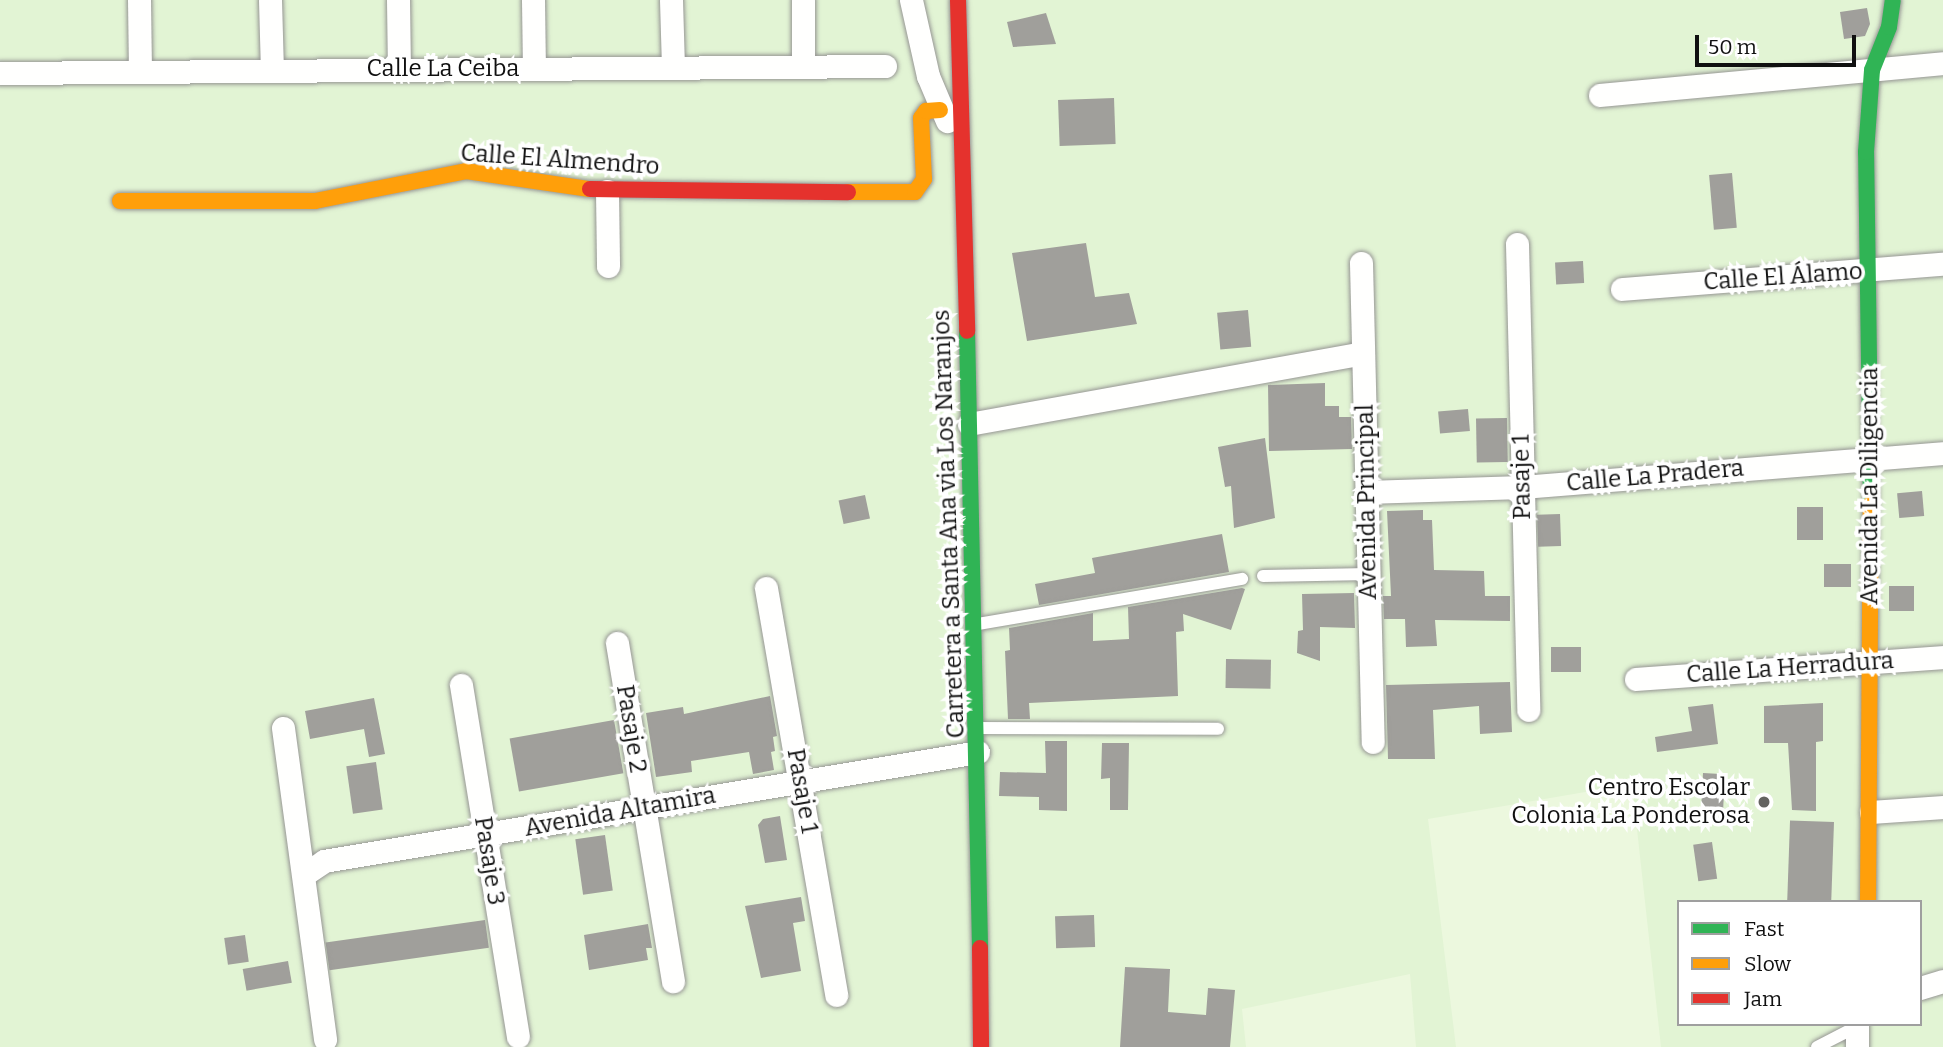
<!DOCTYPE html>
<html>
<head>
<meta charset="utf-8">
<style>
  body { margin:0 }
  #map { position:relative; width:1943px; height:1047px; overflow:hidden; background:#fcfcf6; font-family:Bitter,serif }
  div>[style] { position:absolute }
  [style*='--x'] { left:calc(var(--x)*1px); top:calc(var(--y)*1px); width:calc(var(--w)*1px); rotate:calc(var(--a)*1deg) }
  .green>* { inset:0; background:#e2f4d4 }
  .pitch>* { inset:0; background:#ecf8de }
  .building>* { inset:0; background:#a09f9b; transform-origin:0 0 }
  .roads { filter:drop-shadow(0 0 2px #969694) drop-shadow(0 0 2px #969694) }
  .lane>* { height:12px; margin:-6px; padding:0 6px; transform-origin:6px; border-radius:6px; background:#fffffe }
  .street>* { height:23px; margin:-11.5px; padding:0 11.5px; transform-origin:11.5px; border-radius:11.5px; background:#fffffe }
  .fast>* { height:16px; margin:-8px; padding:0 8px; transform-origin:8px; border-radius:8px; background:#30b455 }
  .slow>* { height:16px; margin:-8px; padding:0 8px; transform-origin:8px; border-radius:8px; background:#ff9f0a }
  .jam>* { height:16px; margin:-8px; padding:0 8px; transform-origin:8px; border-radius:8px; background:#e5322d }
  .dots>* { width:19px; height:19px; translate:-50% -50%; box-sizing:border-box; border:4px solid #fff; border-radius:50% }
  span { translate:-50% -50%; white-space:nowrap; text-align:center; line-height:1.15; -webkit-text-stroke:7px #fff; paint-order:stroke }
  .street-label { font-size:24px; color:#101010 }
  .poi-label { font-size:24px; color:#101010 }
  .right { translate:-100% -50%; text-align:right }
  .legend { position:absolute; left:1677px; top:900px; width:245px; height:126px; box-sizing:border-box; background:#fff; border:2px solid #9f9f9f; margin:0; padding:9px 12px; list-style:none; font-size:21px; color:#101010 }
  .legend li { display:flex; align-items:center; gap:14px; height:35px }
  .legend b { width:35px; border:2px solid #9f9f9f }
  .scale { position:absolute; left:1695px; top:35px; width:161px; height:32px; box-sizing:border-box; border:4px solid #101010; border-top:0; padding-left:9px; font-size:21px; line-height:24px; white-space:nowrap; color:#101010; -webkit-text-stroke:5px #fff; paint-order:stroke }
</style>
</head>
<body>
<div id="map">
  <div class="green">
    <i style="clip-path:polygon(evenodd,0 0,1943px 0,1943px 1047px,0 1047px,0 0,1679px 902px,1920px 902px,1920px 1024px,1679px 1024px,1679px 902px)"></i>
  </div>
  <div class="pitch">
    <i style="clip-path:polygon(1632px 784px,1661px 1047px,1456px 1047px,1428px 819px)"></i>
    <i style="clip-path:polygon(1410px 974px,1416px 1047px,1246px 1047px,1242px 1009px)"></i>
  </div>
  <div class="building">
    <i style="clip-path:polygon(1867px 8px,1870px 24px,1865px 36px,1844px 39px,1840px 12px)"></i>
    <i style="clip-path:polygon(1046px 13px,1056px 44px,1013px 47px,1007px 22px)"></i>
    <i style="left:1114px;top:98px;width:46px;height:56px;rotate:88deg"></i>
    <i style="left:1732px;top:173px;width:55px;height:23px;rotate:85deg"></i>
    <i style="clip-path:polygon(1086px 243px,1095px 297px,1129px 293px,1137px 324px,1027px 341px,1012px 253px)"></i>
    <i style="left:1583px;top:261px;width:22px;height:28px;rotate:87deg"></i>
    <i style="left:1248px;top:310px;width:37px;height:31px;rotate:85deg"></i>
    <i style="clip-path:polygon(1325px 383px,1325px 406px,1339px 406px,1339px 417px,1351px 417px,1352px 449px,1269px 451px,1268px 385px)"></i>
    <i style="left:1468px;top:409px;width:22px;height:30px;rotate:85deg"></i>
    <i style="left:1507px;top:418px;width:44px;height:31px;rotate:89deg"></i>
    <i style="clip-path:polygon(1265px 438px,1275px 518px,1234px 528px,1231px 486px,1225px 487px,1218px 447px)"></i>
    <i style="left:1922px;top:491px;width:25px;height:25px;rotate:85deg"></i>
    <i style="left:865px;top:495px;width:24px;height:27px;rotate:78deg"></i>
    <i style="left:1823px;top:507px;width:33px;height:26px;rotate:90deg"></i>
    <i style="clip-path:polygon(1423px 510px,1423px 520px,1432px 520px,1434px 570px,1484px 571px,1485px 596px,1510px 596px,1510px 621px,1435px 620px,1437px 646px,1406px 647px,1405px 619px,1384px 619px,1383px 596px,1391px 596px,1387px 511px)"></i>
    <i style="left:1560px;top:514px;width:32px;height:23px;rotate:88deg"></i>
    <i style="clip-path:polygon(1222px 534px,1229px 572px,1039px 605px,1035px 584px,1095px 573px,1092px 558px)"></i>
    <i style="left:1851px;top:564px;width:23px;height:27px;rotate:90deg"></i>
    <i style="left:1914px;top:586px;width:25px;height:25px;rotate:90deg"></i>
    <i style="clip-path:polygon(1242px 588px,1245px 589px,1231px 630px,1183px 614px,1184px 631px,1176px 632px,1178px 696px,1029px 703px,1030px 719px,1008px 719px,1005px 651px,1010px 650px,1009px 628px,1093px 613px,1093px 641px,1129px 639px,1128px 607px)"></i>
    <i style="clip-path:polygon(1354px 593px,1355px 628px,1320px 627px,1320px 661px,1297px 653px,1298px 631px,1303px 630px,1302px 594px)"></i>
    <i style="left:1551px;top:647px;width:30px;height:25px"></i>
    <i style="left:1226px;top:659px;width:45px;height:29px;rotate:1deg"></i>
    <i style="clip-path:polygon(1510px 682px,1512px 732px,1480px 734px,1479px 706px,1433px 710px,1435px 759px,1388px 759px,1386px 685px)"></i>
    <i style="clip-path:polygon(770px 696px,777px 736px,773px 737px,775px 751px,771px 752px,774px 770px,753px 774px,749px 752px,691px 761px,692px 772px,656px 777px,646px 713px,683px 707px,684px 714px)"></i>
    <i style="clip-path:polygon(374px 698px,385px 754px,369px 757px,364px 729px,310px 739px,305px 711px)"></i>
    <i style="clip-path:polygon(1823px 703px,1823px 741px,1816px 742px,1816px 811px,1792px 810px,1788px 743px,1764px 743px,1764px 706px)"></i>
    <i style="clip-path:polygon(1713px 704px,1718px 744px,1657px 752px,1655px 737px,1692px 731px,1688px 707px)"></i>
    <i style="left:614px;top:720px;width:54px;height:106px;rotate:80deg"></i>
    <i style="clip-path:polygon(1045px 741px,1067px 741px,1067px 811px,1039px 810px,1039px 797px,999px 796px,1000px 772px,1046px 773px)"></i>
    <i style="clip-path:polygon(1102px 743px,1129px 743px,1128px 810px,1110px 810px,1110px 778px,1101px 779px)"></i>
    <i style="left:376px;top:762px;width:48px;height:30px;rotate:82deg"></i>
    <i style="left:1703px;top:773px;width:22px;height:34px;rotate:3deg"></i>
    <i style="clip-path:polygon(780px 816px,787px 860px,765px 863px,758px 825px,763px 819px)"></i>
    <i style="left:1834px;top:822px;width:80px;height:44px;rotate:92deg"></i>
    <i style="left:605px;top:835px;width:56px;height:30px;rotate:82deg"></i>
    <i style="left:1712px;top:842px;width:37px;height:19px;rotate:82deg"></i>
    <i style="clip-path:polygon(801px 897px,805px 921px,793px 923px,801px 971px,761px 978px,745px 906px)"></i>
    <i style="left:1094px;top:915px;width:32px;height:39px;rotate:88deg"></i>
    <i style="left:485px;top:920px;width:28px;height:161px;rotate:82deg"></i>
    <i style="clip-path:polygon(648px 924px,652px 948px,646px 948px,648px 960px,589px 970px,584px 935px)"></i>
    <i style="left:245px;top:935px;width:27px;height:21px;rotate:82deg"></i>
    <i style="left:288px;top:961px;width:22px;height:46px;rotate:80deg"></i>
    <i style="clip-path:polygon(1125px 967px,1170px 969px,1168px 1012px,1206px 1015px,1208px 988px,1235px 990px,1230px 1047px,1120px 1047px)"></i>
  </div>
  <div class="roads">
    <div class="lane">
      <i style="--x:1263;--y:576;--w:106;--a:-1.1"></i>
      <i style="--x:978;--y:624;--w:268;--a:-9.7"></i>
      <i style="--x:978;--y:728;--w:240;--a:0.2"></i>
      <i style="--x:1817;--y:1047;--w:44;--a:-27.1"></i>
    </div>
    <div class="street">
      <i style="--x:139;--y:0;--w:71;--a:89.2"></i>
      <i style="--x:270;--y:0;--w:71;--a:88.4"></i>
      <i style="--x:398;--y:0;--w:69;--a:89.2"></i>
      <i style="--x:533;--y:0;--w:68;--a:89.2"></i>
      <i style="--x:671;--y:0;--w:67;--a:88.3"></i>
      <i style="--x:803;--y:0;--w:67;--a:90"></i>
      <i style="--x:911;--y:0;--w:78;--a:77.4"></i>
      <i style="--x:928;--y:76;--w:49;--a:67.1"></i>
      <i style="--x:0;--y:73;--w:885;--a:-0.45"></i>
      <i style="--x:1600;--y:95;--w:344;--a:-5.3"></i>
      <i style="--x:607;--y:191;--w:75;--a:89.2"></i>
      <i style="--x:1517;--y:244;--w:466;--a:88.6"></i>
      <i style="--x:1361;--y:263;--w:479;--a:88.6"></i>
      <i style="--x:1622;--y:289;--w:322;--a:-4.5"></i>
      <i style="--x:969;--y:424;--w:400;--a:-10.2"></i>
      <i style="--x:1366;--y:492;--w:156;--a:-1.8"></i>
      <i style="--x:1522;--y:487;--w:422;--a:-4.6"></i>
      <i style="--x:766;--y:588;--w:413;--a:80.2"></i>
      <i style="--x:617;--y:643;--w:343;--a:80.6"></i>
      <i style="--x:1636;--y:679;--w:308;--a:-4.1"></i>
      <i style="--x:461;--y:685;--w:356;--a:80.8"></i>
      <i style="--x:283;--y:728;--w:314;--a:82.3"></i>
      <i style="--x:1871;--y:812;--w:72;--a:-4"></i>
      <i style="--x:305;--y:874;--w:23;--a:-34"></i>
      <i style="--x:324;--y:861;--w:663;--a:-9.46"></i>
      <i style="--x:1920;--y:988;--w:24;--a:-17"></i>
      <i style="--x:1857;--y:1047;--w:23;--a:-90"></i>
    </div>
    <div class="fast">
      <i style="--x:967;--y:331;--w:617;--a:88.79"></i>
      <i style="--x:1871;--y:504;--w:352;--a:-90.8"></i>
      <i style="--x:1866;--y:152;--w:82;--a:-85.8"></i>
      <i style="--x:1872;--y:70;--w:46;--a:-68.4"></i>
      <i style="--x:1889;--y:27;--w:27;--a:-82"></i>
    </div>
    <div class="slow">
      <i style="--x:848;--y:192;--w:67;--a:0"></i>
      <i style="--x:915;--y:192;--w:16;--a:-55"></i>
      <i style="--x:924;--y:179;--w:61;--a:-92.8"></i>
      <i style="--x:921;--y:118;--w:9;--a:-54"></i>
      <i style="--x:926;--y:111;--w:14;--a:-4"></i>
      <i style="--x:120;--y:201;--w:195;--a:0"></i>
      <i style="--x:315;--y:201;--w:154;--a:-11.2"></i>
      <i style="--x:466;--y:171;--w:125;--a:8.3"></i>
      <i style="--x:1868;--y:902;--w:398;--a:-89.6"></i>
    </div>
    <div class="jam">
      <i style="--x:958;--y:0;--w:331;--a:88.4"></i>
      <i style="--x:590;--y:189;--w:258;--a:0.7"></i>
      <i style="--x:980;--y:948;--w:99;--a:89.4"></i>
    </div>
  </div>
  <div class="dots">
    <i style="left:1764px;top:802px;background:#636360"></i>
  </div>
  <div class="street-label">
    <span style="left:443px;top:69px">Calle La Ceiba</span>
    <span style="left:560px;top:160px;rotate:4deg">Calle El Almendro</span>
    <span style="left:1783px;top:277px;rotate:-4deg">Calle El Álamo</span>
    <span style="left:1655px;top:476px;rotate:-5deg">Calle La Pradera</span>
    <span style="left:1522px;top:477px;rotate:-91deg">Pasaje 1</span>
    <span style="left:1870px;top:486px;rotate:-90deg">Avenida La Diligencia</span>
    <span style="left:1367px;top:502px;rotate:-91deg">Avenida Principal</span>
    <span style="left:949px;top:524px;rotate:-92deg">Carretera a Santa Ana via Los Naranjos</span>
    <span style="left:1790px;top:668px;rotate:-4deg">Calle La Herradura</span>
    <span style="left:631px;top:729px;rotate:81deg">Pasaje 2</span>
    <span style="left:802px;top:791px;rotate:80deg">Pasaje 1</span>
    <span style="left:620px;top:812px;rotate:-10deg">Avenida Altamira</span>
    <span style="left:489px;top:861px;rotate:81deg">Pasaje 3</span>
  </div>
  <div class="poi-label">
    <span class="right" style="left:1750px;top:802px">Centro Escolar<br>Colonia La Ponderosa</span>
  </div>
  <ul class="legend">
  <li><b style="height:9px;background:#30b455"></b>Fast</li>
  <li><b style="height:9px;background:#ff9f0a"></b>Slow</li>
  <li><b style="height:9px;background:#e5322d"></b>Jam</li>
  </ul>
  <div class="scale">50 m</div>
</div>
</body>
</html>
